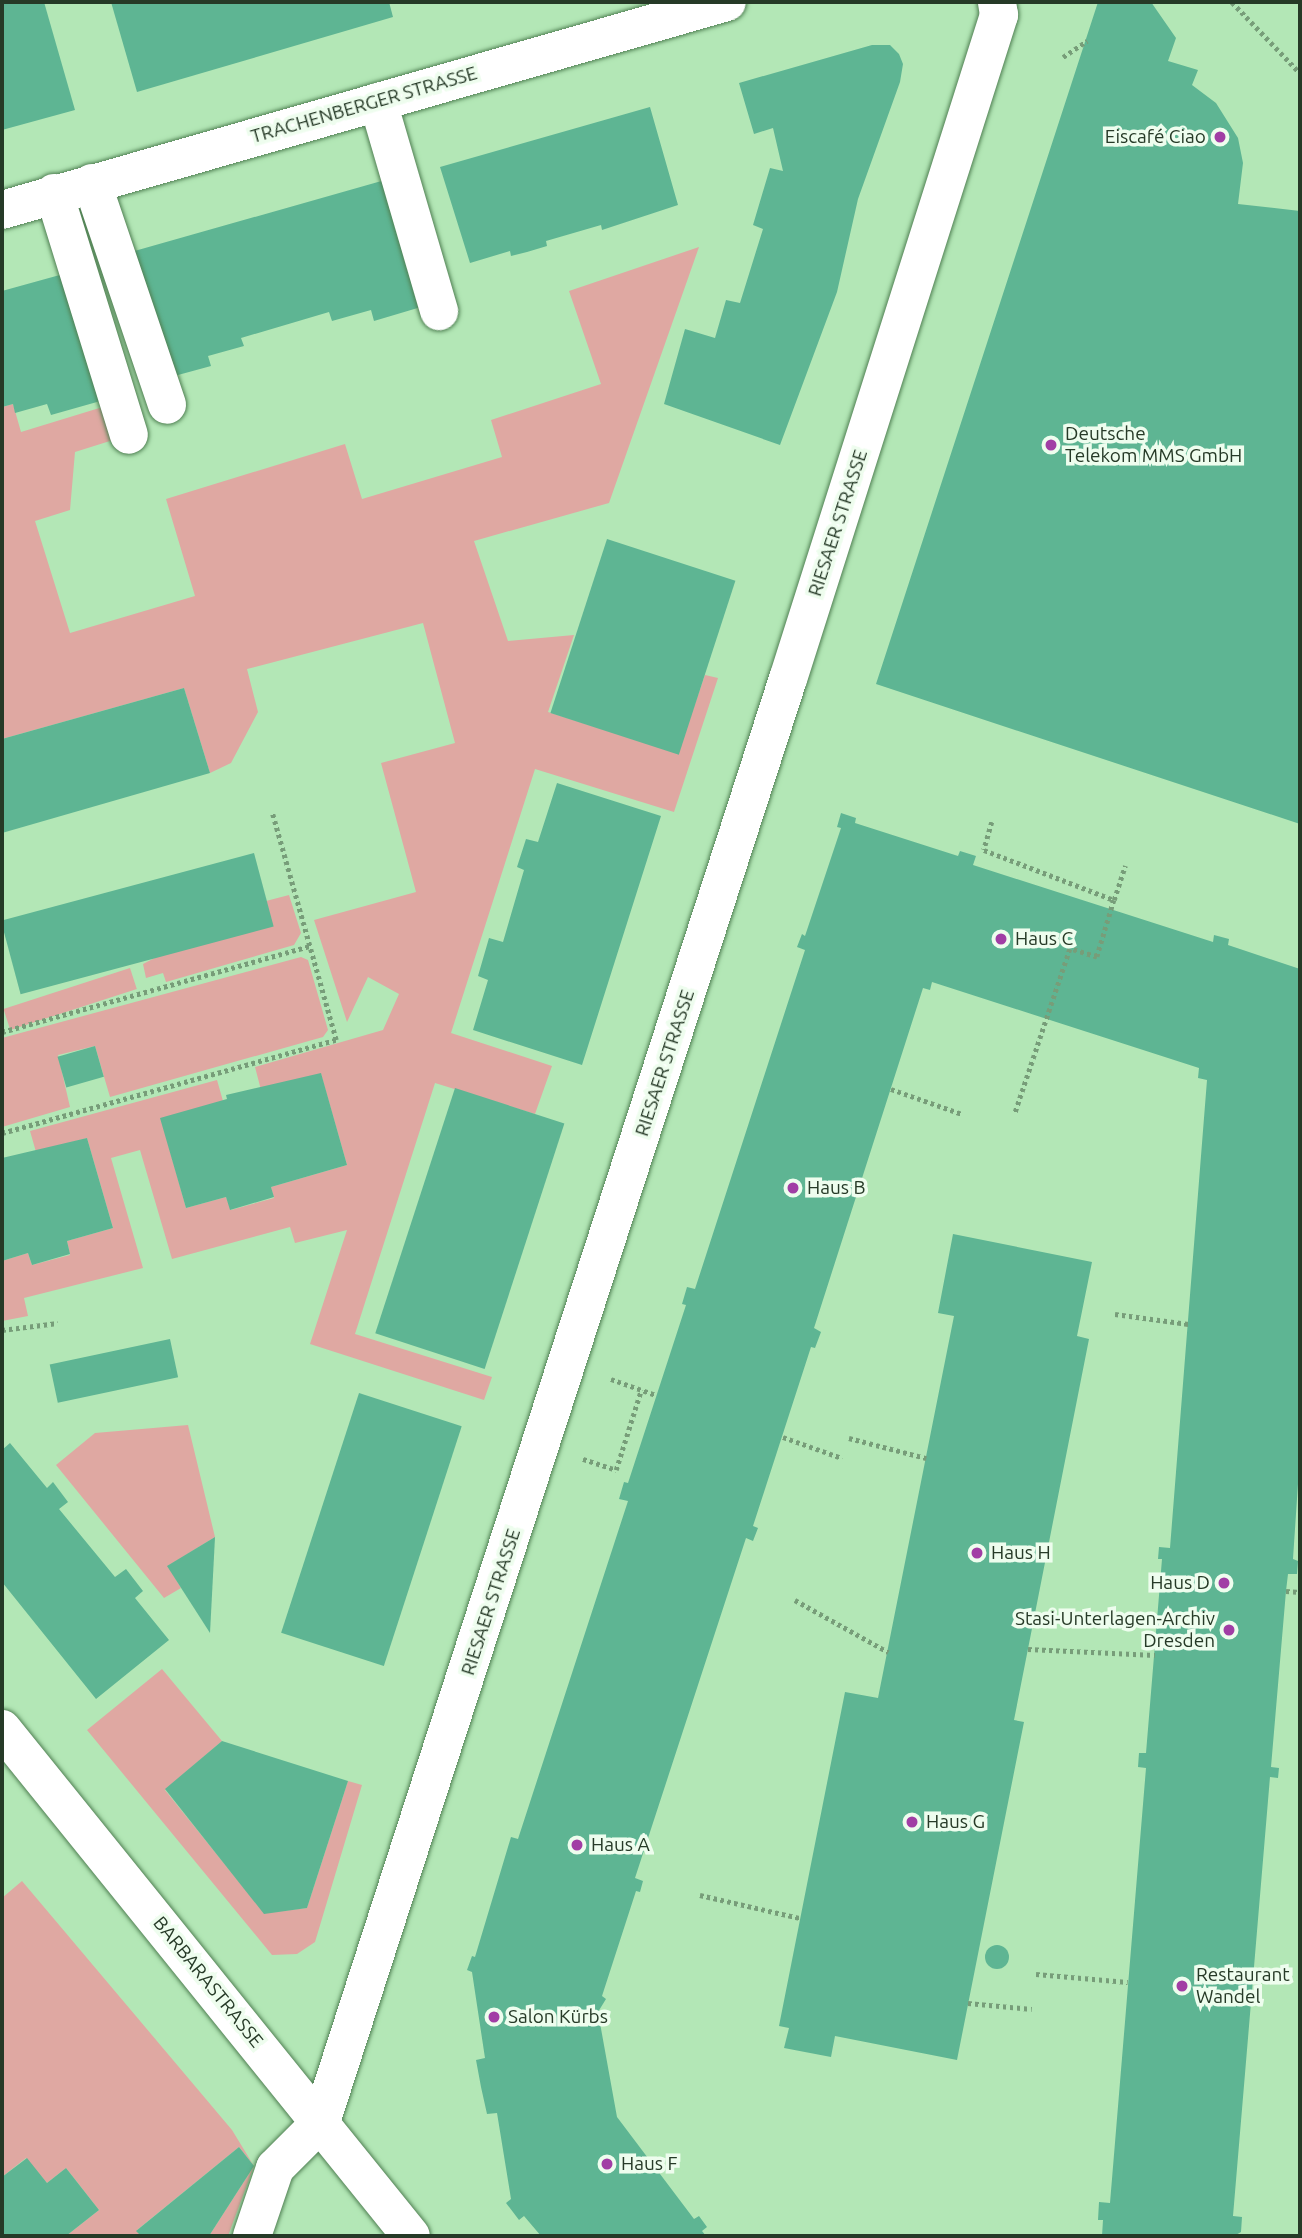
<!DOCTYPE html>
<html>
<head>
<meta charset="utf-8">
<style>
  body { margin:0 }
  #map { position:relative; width:1302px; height:2238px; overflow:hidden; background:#b3e7b6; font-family:Ubuntu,sans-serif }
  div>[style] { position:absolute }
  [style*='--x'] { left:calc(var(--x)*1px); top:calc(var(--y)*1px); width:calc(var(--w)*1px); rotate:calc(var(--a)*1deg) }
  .green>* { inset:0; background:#dfa8a2; transform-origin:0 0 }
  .building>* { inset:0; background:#5eb593; transform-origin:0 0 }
  .round { border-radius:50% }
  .path>* { height:4.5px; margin-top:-2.25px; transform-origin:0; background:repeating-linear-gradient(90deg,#779d79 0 3.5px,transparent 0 7px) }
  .roads { filter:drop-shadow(0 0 2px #508053) drop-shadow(0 0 2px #508053) }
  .minor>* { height:38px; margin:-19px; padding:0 19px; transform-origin:19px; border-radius:19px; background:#fff }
  .dots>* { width:19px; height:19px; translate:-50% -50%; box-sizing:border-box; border:4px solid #eefdee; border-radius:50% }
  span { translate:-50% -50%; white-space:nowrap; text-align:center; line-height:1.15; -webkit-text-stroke:7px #eefdee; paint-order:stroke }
  .street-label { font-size:19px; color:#263a27 }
  .poi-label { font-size:19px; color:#263a27 }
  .right { translate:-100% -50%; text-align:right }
  .left { translate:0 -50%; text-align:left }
  .frame { position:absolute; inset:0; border:4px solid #263a27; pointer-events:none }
</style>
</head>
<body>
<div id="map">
  <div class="green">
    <i style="clip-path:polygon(699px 247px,609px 503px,474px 541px,508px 641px,574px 635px,548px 712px,678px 753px,705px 675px,718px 678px,674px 812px,535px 769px,451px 1033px,552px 1066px,535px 1114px,435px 1083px,355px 1334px,492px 1377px,484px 1400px,310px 1344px,347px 1230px,295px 1243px,290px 1227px,172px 1259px,140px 1150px,111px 1158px,143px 1268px,24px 1298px,28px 1316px,2px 1321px,2px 1261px,28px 1253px,32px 1265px,70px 1255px,67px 1241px,113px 1228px,87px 1138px,36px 1152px,30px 1131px,217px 1080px,223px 1101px,161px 1119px,186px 1208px,226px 1197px,231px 1210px,274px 1198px,271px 1187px,347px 1165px,321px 1074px,261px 1090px,255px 1067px,383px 1030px,399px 994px,368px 977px,347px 1022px,314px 920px,416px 892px,381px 763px,455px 743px,423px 623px,247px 669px,258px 712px,231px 763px,210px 773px,184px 688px,2px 739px,2px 407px,13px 404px,21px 432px,119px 402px,129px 435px,75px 452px,70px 510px,35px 521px,70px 633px,195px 596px,166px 499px,345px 444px,362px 499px,502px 457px,491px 420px,601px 384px,569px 291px)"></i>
    <i style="clip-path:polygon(289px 895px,301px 933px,294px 945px,166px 982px,163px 973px,146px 978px,143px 964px,266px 901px)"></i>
    <i style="clip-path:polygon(301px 957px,308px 960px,328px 1030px,323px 1037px,110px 1097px,95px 1046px,58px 1055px,70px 1107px,2px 1127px,2px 1038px)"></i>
    <i style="left:130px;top:968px;width:22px;height:133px;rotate:72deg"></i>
    <i style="clip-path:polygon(188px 1425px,215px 1537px,168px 1566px,181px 1588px,164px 1598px,56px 1465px,95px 1433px)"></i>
    <i style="clip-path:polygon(162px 1669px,222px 1741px,165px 1790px,264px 1913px,307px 1908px,348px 1781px,362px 1785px,315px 1942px,297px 1954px,272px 1955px,87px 1730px)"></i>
    <i style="clip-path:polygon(22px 1881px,232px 2130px,254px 2166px,228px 2236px,209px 2236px,254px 2166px,239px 2147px,137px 2230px,141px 2236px,66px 2236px,99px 2210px,66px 2168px,47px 2183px,26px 2158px,2px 2177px,2px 1898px)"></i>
  </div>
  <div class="building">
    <i style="clip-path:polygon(2px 2px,44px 2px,75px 110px,2px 130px)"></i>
    <i style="clip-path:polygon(111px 2px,389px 2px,393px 17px,137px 92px)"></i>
    <i style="clip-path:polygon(1098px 2px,1151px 2px,1176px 38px,1168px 61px,1198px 70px,1192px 85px,1216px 103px,1238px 138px,1243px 163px,1238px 204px,1300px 211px,1300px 824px,876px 684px)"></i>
    <i style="clip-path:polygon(872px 45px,890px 45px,899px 54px,903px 64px,900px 82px,858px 199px,837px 292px,780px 445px,664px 404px,685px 329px,715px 338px,726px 300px,740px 303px,763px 229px,753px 225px,770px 168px,783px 171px,773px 128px,754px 134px,739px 83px)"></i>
    <i style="clip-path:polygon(650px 107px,678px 205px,602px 230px,601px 225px,546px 241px,547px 246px,527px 252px,511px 256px,510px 251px,470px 263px,440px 167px)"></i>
    <i style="clip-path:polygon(385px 180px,421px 307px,374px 321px,371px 310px,332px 321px,329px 312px,241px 338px,244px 346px,208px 356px,211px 366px,167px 378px,131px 252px)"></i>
    <i style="clip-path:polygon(67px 273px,104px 400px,51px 415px,47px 404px,15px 413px,13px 404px,2px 407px,2px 291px)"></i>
    <i style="left:607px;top:539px;width:135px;height:183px;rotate:18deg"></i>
    <i style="clip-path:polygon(184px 688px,210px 773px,2px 833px,2px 739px)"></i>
    <i style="clip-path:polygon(557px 783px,661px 816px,582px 1065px,473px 1030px,488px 980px,478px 976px,489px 938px,503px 942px,524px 870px,517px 867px,526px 839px,538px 842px)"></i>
    <i style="clip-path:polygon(841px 813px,856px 818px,855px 823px,958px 856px,960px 851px,976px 856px,973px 865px,1213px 942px,1214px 935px,1229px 939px,1228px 945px,1300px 969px,1300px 1454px,1293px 1559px,1298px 1561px,1297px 1574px,1288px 1574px,1286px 1591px,1271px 1767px,1279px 1768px,1278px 1778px,1270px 1777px,1233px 2216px,1242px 2217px,1241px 2232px,1234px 2236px,1102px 2236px,1103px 2220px,1098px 2220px,1099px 2202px,1110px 2203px,1146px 1768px,1138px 1767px,1139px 1753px,1146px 1753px,1162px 1559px,1158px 1559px,1159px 1547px,1170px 1548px,1207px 1080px,1198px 1078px,1199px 1068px,932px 982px,930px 990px,923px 988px,814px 1328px,821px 1332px,815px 1348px,811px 1347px,753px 1526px,758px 1528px,753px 1541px,746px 1538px,635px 1878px,643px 1881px,640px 1892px,636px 1891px,602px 1996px,606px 1999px,598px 2012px,617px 2117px,694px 2219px,699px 2216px,707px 2227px,702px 2231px,706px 2236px,541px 2236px,524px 2216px,519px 2220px,506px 2203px,511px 2199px,497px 2113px,487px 2114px,481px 2087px,476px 2060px,485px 2058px,472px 1972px,467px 1970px,472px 1956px,475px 1957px,511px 1837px,518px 1839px,628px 1501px,619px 1499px,624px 1482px,628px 1483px,686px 1305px,682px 1304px,687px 1287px,695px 1289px,805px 950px,797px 947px,802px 934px,805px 936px,841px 828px,837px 827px)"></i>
    <i style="left:254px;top:853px;width:76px;height:262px;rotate:75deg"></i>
    <i style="left:95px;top:1046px;width:32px;height:39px;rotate:74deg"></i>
    <i style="clip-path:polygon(321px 1073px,347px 1165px,271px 1187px,274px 1197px,230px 1210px,226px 1197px,186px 1208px,160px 1118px,227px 1099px,226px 1095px)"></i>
    <i style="left:455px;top:1088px;width:115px;height:258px;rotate:18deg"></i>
    <i style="clip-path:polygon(87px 1138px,113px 1228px,67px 1241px,70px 1254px,32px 1265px,28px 1253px,2px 1261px,2px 1158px)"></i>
    <i style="clip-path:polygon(953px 1234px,1092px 1262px,1077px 1336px,1089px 1339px,1014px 1720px,1024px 1722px,957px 2060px,835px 2036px,831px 2057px,784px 2048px,789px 2028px,779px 2026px,845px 1692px,878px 1698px,954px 1316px,938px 1313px)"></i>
    <i style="left:170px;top:1339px;width:39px;height:123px;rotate:78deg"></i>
    <i style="left:359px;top:1393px;width:108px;height:252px;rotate:18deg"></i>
    <i style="clip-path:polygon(10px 1443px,47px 1488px,53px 1482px,68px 1502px,59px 1509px,115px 1577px,126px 1569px,143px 1591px,135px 1598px,169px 1640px,96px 1699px,2px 1582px,2px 1450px)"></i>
    <i style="clip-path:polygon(215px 1537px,210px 1633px,167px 1566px)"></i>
    <i style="clip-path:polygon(222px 1741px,348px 1781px,307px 1908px,264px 1914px,165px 1789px)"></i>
    <i class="round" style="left:985px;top:1945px;width:24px;height:24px"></i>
    <i style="clip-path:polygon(239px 2147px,254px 2166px,209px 2236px,141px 2236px,136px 2231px)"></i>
    <i style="clip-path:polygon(27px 2158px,47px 2183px,66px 2168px,99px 2210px,66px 2236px,2px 2236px,2px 2177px)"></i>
  </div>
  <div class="path">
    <i style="--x:1232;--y:2;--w:98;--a:46.2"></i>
    <i style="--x:1063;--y:57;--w:29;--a:-34"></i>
    <i style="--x:992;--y:822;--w:29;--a:106"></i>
    <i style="--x:984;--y:850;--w:139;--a:21"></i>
    <i style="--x:1114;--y:900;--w:59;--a:106.6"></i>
    <i style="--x:1097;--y:957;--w:28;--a:-163"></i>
    <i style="--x:1070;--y:949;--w:173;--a:108.5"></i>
    <i style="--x:1114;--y:900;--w:36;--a:-72"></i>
    <i style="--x:2;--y:1032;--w:320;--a:-15.6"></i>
    <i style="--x:891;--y:1089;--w:75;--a:19.4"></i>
    <i style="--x:2;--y:1133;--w:347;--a:-15.6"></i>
    <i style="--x:336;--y:1040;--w:236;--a:-105.7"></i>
    <i style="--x:1115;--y:1314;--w:74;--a:7.8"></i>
    <i style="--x:2;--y:1330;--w:56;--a:-7.1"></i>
    <i style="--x:611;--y:1379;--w:48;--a:19.6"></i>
    <i style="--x:783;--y:1437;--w:63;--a:19.6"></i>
    <i style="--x:849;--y:1438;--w:80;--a:14.6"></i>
    <i style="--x:583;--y:1459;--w:35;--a:18"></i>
    <i style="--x:616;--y:1470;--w:84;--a:-72.6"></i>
    <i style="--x:1286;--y:1591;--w:14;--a:4"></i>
    <i style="--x:795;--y:1600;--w:107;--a:29.2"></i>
    <i style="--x:1028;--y:1649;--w:127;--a:2.7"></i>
    <i style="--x:700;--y:1895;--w:103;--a:13"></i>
    <i style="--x:1036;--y:1974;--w:92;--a:5"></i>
    <i style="--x:968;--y:2003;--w:64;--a:5.4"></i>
  </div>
  <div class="roads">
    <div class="minor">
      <i style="--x:378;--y:102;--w:218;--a:73.7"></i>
      <i style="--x:92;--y:183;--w:234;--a:71.3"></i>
      <i style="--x:54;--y:193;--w:253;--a:72.8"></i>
      <i style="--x:2;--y:210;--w:754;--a:-16.01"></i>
      <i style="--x:2;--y:1729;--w:651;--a:51.11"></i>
      <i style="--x:252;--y:2236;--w:72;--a:-71.3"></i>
      <i style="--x:275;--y:2168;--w:65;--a:-45"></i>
      <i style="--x:321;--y:2122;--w:1517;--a:-72.07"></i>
      <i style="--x:788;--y:679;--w:697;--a:-72.37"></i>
      <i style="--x:999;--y:15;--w:13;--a:-99"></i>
    </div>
  </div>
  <div class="dots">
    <i style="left:1220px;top:137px;background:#a13ea5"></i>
    <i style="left:1051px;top:445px;background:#a13ea5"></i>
    <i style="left:1001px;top:939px;background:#a13ea5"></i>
    <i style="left:793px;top:1188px;background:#a13ea5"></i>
    <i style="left:977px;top:1553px;background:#a13ea5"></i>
    <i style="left:1224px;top:1583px;background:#a13ea5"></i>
    <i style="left:1229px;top:1630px;background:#a13ea5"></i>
    <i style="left:912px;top:1822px;background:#a13ea5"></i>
    <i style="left:577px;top:1845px;background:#a13ea5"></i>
    <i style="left:1182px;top:1986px;background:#a13ea5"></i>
    <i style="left:494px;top:2017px;background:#a13ea5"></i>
    <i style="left:607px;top:2164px;background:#a13ea5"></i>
  </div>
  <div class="street-label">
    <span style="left:364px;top:105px;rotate:-16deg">TRACHENBERGER STRASSE</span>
    <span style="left:838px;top:523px;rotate:-72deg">RIESAER STRASSE</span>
    <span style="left:665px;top:1063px;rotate:-72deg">RIESAER STRASSE</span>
    <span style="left:491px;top:1602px;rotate:-72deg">RIESAER STRASSE</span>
    <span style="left:208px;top:1982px;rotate:51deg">BARBARASTRASSE</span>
  </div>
  <div class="poi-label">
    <span class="right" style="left:1206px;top:137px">Eiscafé Ciao</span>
    <span class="left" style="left:1065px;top:445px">Deutsche<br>Telekom MMS GmbH</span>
    <span class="left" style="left:1015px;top:939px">Haus C</span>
    <span class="left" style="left:807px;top:1188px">Haus B</span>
    <span class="left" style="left:991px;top:1553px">Haus H</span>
    <span class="right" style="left:1210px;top:1583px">Haus D</span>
    <span class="right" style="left:1215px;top:1630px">Stasi-Unterlagen-Archiv<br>Dresden</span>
    <span class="left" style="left:926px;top:1822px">Haus G</span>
    <span class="left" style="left:591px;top:1845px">Haus A</span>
    <span class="left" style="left:1196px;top:1986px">Restaurant<br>Wandel</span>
    <span class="left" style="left:508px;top:2017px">Salon Kürbs</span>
    <span class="left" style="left:621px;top:2164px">Haus F</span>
  </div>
  <div class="frame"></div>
</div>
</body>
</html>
